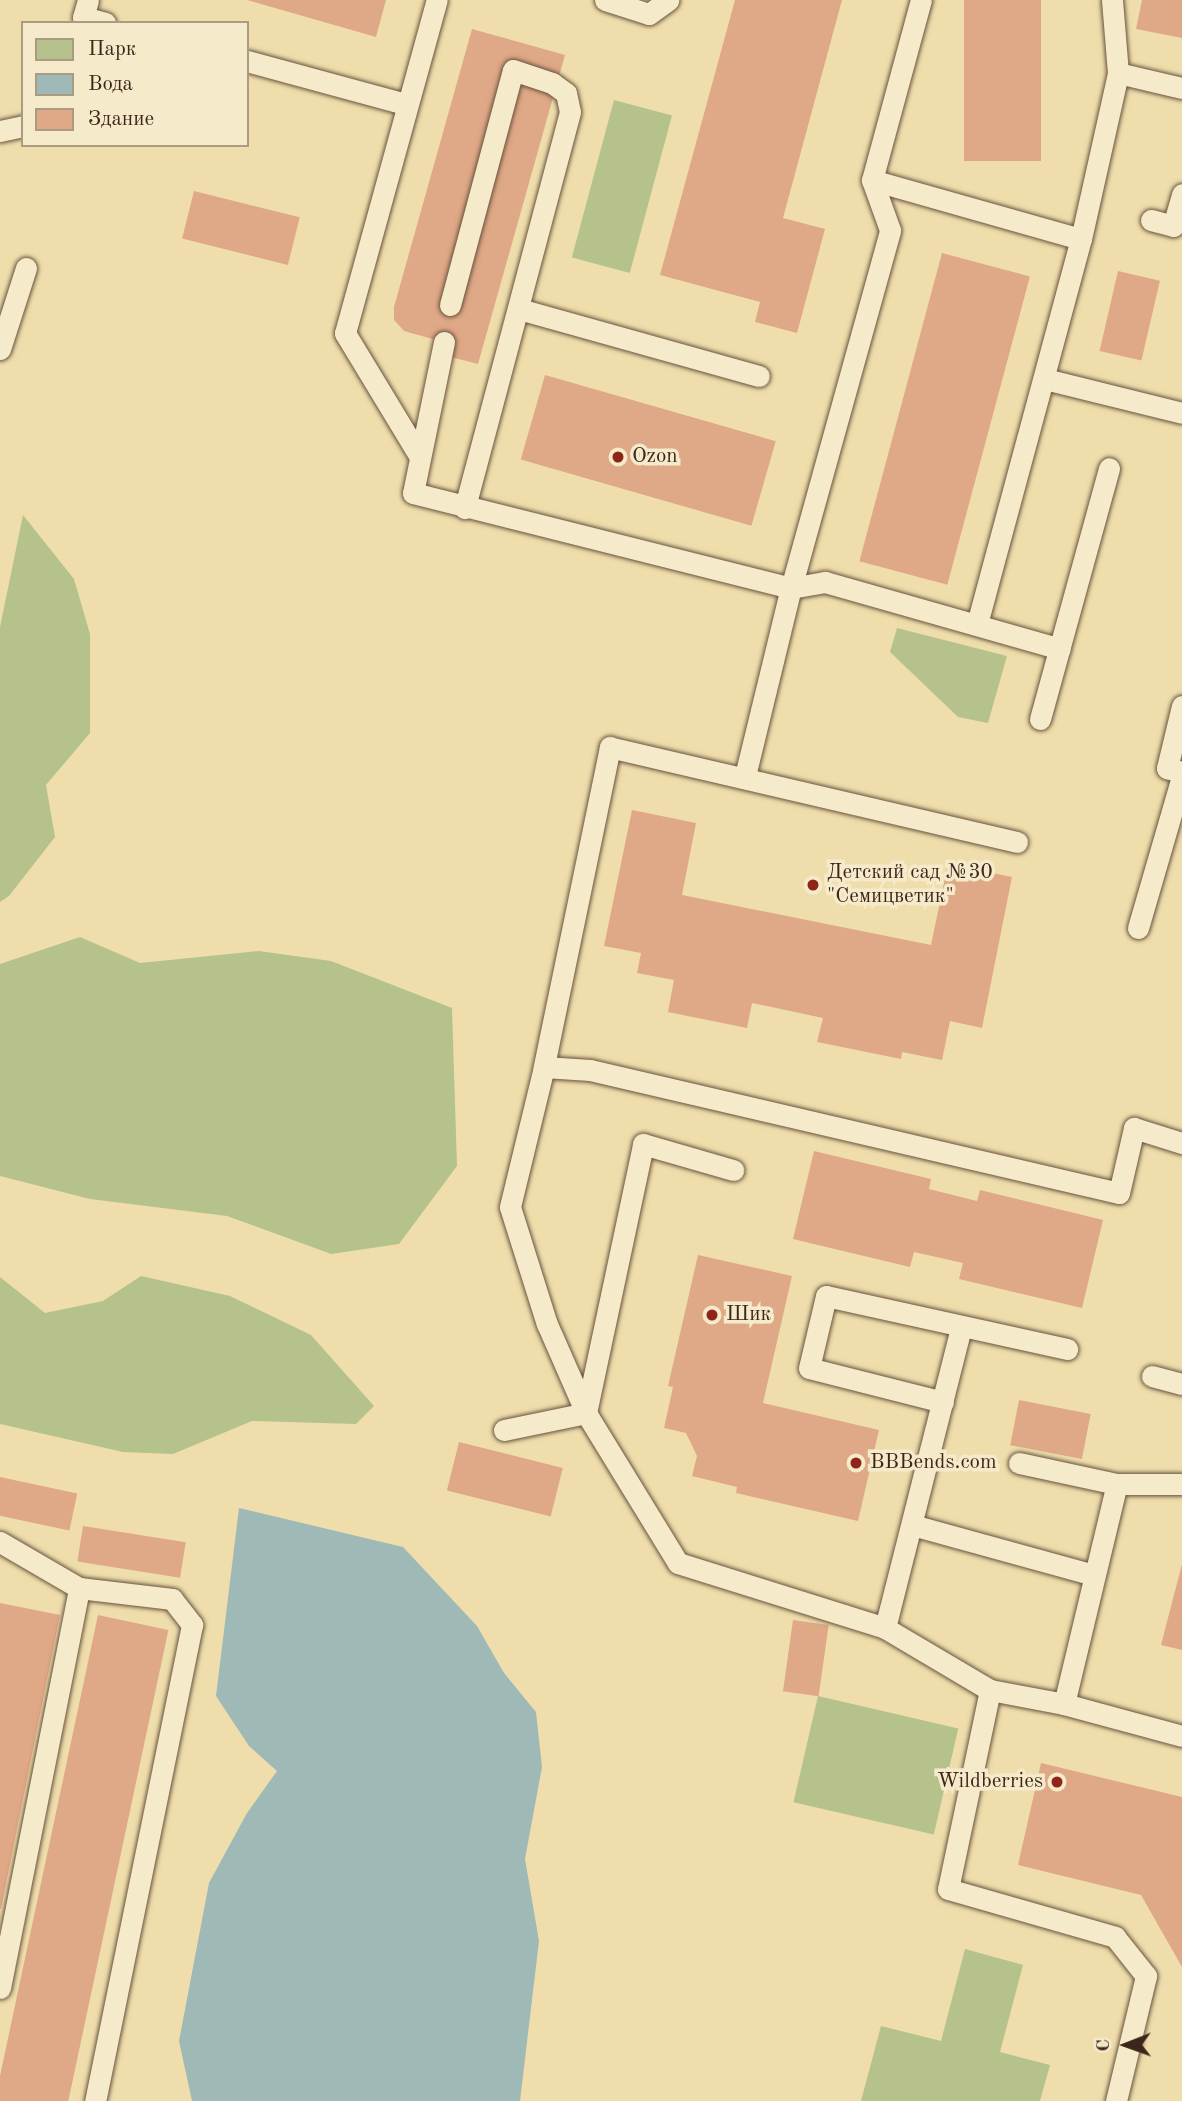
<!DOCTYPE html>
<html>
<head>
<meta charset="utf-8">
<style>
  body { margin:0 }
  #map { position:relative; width:1182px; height:2101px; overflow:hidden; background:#efdeac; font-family:"Old Standard TT",serif }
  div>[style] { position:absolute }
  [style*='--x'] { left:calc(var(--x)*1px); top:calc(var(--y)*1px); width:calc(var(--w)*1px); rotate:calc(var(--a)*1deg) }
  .green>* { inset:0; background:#b5c28c; transform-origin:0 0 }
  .water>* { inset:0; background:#9fb9b6 }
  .building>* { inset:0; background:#dfa886; transform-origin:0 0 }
  .roads { filter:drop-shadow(0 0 2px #69533e) drop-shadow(0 0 2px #69533e) }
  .lane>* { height:21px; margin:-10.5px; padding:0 10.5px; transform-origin:10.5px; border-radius:10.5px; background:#f5eac9 }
  .dots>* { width:19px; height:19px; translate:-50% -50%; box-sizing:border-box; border:4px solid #f5eac9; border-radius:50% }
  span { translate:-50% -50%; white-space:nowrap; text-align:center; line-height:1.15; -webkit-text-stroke:7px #f5eac9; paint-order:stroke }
  .poi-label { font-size:21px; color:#3c251a }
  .left { translate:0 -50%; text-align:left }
  .right { translate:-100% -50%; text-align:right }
  .legend { position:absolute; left:21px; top:21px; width:228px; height:126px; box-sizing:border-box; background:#f5eac9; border:2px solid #ab9b83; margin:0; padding:9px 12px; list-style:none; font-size:21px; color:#3c251a }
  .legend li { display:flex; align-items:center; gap:14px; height:35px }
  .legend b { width:35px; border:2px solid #ab9b83 }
  .north { position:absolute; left:1091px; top:2010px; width:70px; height:70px; -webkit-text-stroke:5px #f5eac9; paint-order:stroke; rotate:269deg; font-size:19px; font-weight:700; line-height:28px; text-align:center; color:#3c251a }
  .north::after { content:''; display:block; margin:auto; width:24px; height:32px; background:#3c251a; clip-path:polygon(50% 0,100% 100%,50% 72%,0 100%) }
</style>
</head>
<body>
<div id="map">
  <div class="green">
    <i style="left:614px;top:100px;width:60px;height:163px;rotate:15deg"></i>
    <i style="clip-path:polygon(23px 515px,74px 579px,90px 634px,90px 733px,46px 785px,55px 837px,9px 896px,0 902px,0 627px)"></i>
    <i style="clip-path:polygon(897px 628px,1007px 656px,988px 723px,958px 717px,890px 652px)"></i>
    <i style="clip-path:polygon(80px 937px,140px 963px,259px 951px,331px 961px,452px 1008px,457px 1166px,399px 1244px,331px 1254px,227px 1216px,90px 1199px,0 1176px,0 964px)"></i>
    <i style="clip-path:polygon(141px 1276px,230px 1296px,311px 1335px,374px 1406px,356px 1424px,252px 1421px,173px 1454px,123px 1452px,0 1424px,0 1277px,45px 1313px,103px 1301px)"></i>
    <i style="left:818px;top:1696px;width:144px;height:109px;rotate:13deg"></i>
    <i style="clip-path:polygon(965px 1949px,1023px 1965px,1000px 2052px,1050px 2065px,1040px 2101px,861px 2101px,881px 2026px,941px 2041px)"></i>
  </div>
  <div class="water">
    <i style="clip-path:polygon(239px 1508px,403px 1547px,477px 1626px,504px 1673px,536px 1712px,542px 1767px,525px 1859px,539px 1941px,520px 2101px,192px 2101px,179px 2041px,209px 1883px,247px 1813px,277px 1771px,249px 1746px,216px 1696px)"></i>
  </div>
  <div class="building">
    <i style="clip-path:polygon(247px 0,386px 0,376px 37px)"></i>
    <i style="clip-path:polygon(735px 0,842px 0,783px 218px,825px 229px,797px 333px,755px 322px,760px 302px,660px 275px)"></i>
    <i style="left:964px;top:0;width:77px;height:161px"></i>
    <i style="clip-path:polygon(1142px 0,1182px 0,1182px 38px,1136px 29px)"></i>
    <i style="clip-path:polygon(472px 29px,565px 55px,478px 364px,451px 357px,454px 345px,404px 331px,394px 320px,394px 307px)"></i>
    <i style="left:194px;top:191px;width:109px;height:49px;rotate:14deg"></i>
    <i style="left:942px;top:253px;width:91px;height:319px;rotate:15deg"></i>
    <i style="left:1118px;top:271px;width:43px;height:82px;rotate:13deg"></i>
    <i style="left:545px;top:375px;width:240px;height:88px;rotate:16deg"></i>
    <i style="clip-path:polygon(632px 810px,696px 823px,682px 895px,931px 945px,948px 864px,1012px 877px,982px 1028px,950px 1021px,942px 1060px,902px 1052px,901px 1059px,817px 1042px,823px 1018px,752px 1003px,747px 1028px,668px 1012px,674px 980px,637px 973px,641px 953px,604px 946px)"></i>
    <i style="clip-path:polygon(814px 1151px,931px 1179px,929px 1189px,977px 1201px,980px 1190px,1103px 1220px,1082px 1308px,959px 1279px,963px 1263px,914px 1252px,910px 1267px,793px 1239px)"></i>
    <i style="clip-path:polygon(698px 1255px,792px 1276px,763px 1403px,879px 1430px,858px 1521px,736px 1493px,737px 1487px,692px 1476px,697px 1456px,686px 1433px,664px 1428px,673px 1387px,668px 1386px)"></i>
    <i style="left:1019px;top:1400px;width:73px;height:46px;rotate:11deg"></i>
    <i style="left:459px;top:1442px;width:107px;height:50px;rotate:14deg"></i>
    <i style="left:0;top:1477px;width:79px;height:38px;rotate:12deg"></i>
    <i style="left:83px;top:1526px;width:104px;height:36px;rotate:9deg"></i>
    <i style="clip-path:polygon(1182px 1564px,1182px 1650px,1161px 1645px)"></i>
    <i style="clip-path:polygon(0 1603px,60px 1615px,1px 1909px,0 1909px)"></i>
    <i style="left:98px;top:1615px;width:72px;height:496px;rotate:12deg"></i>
    <i style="left:793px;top:1620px;width:36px;height:72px;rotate:8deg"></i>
    <i style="clip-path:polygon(1041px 1763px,1182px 1797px,1182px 1967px,1141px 1895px,1018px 1865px)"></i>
  </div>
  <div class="roads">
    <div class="lane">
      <i style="--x:88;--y:0;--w:18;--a:106"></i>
      <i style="--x:83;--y:17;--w:23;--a:15"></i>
      <i style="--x:605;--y:0;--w:46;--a:17.7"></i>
      <i style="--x:649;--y:14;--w:24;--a:-36"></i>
      <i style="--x:247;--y:61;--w:164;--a:15.2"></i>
      <i style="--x:1118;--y:73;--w:66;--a:13.2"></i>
      <i style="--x:0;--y:131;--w:24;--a:-12"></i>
      <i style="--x:872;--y:180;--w:217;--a:15.8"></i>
      <i style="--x:1151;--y:220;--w:23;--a:15"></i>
      <i style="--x:1173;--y:226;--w:33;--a:-74"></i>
      <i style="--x:450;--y:305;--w:243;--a:-75"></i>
      <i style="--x:513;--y:70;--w:41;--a:18.4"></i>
      <i style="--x:552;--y:83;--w:17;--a:36"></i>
      <i style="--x:566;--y:93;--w:19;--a:78"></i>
      <i style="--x:570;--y:112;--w:410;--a:104.9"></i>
      <i style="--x:519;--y:309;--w:249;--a:15.6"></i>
      <i style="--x:444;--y:342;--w:154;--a:101.6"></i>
      <i style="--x:413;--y:493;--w:390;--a:14.1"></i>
      <i style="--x:791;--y:588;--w:35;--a:-10"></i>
      <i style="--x:825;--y:582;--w:244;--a:15.9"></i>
      <i style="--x:0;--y:349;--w:85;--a:-72.2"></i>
      <i style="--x:1045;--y:379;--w:141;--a:13.9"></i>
      <i style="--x:420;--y:457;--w:145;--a:-121.2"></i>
      <i style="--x:345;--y:333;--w:345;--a:-74.6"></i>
      <i style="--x:977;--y:624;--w:399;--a:-74.9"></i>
      <i style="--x:1081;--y:239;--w:170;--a:-77.4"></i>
      <i style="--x:1118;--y:73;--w:73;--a:-94.7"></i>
      <i style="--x:1182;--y:706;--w:64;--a:103.6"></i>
      <i style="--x:1167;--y:768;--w:16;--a:15"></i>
      <i style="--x:1040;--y:719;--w:260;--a:-74.6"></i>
      <i style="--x:745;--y:776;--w:194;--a:-76.3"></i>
      <i style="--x:791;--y:588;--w:371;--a:-74.5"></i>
      <i style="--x:890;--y:230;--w:53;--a:-109.8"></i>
      <i style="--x:872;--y:180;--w:187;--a:-74.8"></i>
      <i style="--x:1017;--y:842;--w:418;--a:-166.9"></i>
      <i style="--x:610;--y:747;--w:327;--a:101.7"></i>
      <i style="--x:544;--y:1067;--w:144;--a:103.7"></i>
      <i style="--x:510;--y:1207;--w:123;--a:72.5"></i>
      <i style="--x:547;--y:1324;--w:97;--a:66.3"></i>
      <i style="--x:586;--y:1413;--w:176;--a:58.5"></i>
      <i style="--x:678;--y:1563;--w:217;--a:17.4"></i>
      <i style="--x:885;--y:1628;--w:122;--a:30.6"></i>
      <i style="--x:990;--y:1690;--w:75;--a:10.7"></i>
      <i style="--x:1064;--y:1704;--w:122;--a:15.2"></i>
      <i style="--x:1138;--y:928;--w:157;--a:-73.8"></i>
      <i style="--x:544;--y:1067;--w:46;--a:3.7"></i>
      <i style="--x:590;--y:1070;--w:543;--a:13.09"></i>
      <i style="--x:1119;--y:1193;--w:67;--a:-77"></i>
      <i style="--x:1134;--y:1128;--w:50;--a:17.4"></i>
      <i style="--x:1152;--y:1376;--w:31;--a:15"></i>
      <i style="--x:943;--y:1402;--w:138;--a:-165.8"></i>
      <i style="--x:809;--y:1368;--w:74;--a:-76.7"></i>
      <i style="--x:826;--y:1296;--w:247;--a:12.4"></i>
      <i style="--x:504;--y:1430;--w:84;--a:-11.7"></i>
      <i style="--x:586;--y:1413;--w:275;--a:-78"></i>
      <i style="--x:643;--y:1144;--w:94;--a:16.1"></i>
      <i style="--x:1019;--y:1463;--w:100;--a:12.1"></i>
      <i style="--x:912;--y:1525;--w:188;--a:15.4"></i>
      <i style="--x:0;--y:1542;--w:91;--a:30.2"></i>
      <i style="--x:79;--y:1588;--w:94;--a:6.7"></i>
      <i style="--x:172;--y:1599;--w:33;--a:52"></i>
      <i style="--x:192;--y:1625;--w:486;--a:101.5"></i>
      <i style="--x:885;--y:1628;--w:310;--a:-75.8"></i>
      <i style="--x:990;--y:1690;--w:203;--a:101.9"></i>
      <i style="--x:948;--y:1889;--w:174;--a:16"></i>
      <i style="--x:1115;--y:1937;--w:50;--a:51.5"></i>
      <i style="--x:1146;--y:1976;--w:129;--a:103.5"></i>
      <i style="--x:1064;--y:1704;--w:226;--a:-76.5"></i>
      <i style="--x:1117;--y:1484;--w:65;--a:0"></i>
      <i style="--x:0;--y:1988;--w:408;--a:-78.8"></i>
    </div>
  </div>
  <div class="dots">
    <i style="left:618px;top:457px;background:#8f2418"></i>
    <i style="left:813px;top:885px;background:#8f2418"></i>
    <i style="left:712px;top:1315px;background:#8f2418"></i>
    <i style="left:856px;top:1463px;background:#8f2418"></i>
    <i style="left:1057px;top:1782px;background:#8f2418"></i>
  </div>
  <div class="poi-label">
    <span class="left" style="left:632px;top:457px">Ozon</span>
    <span class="left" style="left:827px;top:885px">Детский сад №30<br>"Семицветик"</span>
    <span class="left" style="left:726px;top:1315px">Шик</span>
    <span class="left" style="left:870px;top:1463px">BBBends.com</span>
    <span class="right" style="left:1043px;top:1782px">Wildberries</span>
  </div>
  <ul class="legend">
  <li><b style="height:19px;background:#b5c28c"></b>Парк</li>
  <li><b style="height:19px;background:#9fb9b6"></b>Вода</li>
  <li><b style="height:19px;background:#dfa886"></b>Здание</li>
  </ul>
  <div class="north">С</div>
</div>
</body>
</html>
